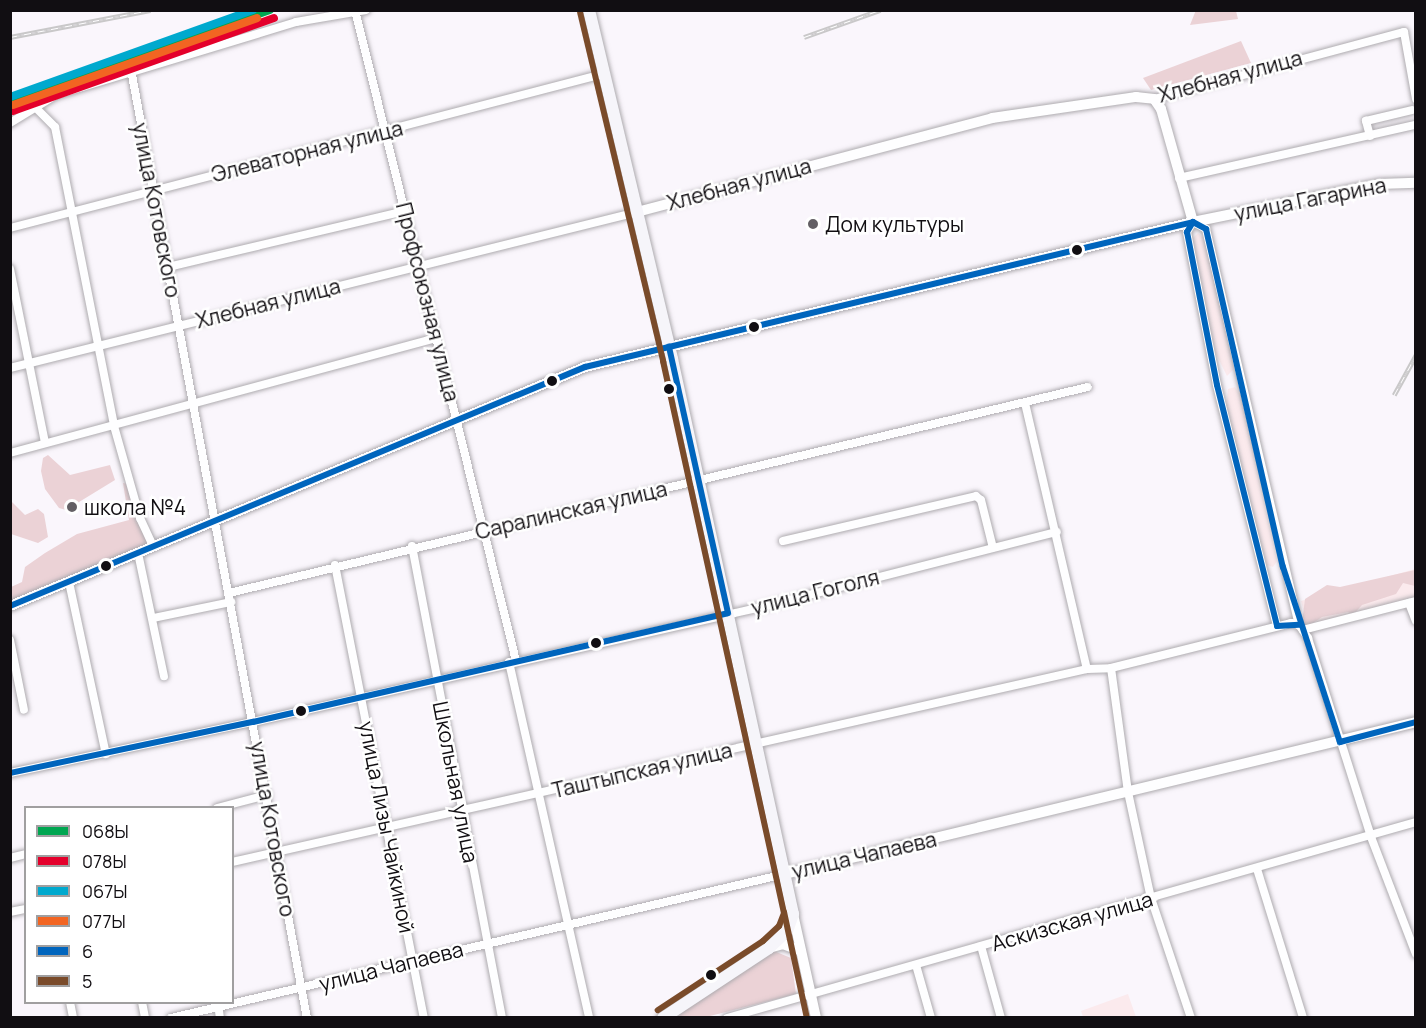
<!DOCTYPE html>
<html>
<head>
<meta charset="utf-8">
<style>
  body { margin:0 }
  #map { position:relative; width:1426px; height:1028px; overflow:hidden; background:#faf6fc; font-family:Manrope,sans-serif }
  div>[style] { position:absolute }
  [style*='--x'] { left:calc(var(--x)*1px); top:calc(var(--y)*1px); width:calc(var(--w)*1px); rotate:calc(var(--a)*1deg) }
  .green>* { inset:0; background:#fbeaed }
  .forest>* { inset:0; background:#ebd2d6 }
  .roads { filter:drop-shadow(0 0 2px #aeabaf) drop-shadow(0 0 2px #aeabaf) }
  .street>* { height:8px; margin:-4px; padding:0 4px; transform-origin:4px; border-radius:4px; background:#fefeff }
  .secondary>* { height:10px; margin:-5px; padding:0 5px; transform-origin:5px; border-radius:5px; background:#fefeff }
  .primary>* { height:12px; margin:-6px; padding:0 6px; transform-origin:6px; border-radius:6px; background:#f6f5fa }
  .rail>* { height:4.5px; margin-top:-2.25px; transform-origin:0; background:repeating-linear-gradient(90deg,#fff 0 7px,#c9c8c9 0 14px); box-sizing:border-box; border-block:2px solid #c9c8c9 }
  .bus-1>* { height:6px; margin:-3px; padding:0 3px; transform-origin:3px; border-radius:3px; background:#0065bd }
  .bus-2>* { height:6px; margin:-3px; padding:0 3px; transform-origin:3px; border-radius:3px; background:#7a4b2a }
  .rail-1>* { height:8px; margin:-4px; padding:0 4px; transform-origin:4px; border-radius:4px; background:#00a651 }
  .rail-2>* { height:8px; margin:-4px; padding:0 4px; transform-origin:4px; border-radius:4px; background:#e4002b }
  .rail-3>* { height:8px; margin:-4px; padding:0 4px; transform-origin:4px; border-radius:4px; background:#00a9ce }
  .rail-4>* { height:8px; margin:-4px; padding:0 4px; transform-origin:4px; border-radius:4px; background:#f26522 }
  .dots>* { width:16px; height:16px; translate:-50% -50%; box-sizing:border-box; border:3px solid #fff; border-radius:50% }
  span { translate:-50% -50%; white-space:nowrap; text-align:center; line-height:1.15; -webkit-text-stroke:5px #fff; paint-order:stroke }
  .street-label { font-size:21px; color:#110e12 }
  .poi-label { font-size:21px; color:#110e12 }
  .left { translate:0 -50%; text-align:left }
  .frame { position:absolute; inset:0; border:12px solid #110e12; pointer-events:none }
  .legend { position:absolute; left:24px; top:806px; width:210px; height:198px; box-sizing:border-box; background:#fff; border:2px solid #a09fa0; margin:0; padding:8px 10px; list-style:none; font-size:18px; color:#110e12 }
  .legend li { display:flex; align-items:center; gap:12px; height:30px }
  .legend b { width:30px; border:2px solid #a09fa0 }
</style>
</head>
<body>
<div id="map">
  <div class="green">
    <i style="clip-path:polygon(1198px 233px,1207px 241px,1234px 369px,1227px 376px,1212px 346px,1192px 239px)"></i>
    <i style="clip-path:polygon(1235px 387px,1240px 395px,1277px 561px,1273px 567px,1264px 564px,1226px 407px,1228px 389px)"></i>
    <i style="clip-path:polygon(1415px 569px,1415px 604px,1309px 630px,1301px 601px)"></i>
    <i style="clip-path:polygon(1128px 994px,1136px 1017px,1083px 1017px,1081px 1011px)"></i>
  </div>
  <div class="forest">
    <i style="clip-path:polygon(1196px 10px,1236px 11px,1238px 19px,1190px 25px)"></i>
    <i style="clip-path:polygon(1241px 41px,1251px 63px,1151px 90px,1143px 78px)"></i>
    <i style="clip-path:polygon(48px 455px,70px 475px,110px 465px,115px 480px,66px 510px,59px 508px,45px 489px,41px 471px,43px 458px)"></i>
    <i style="clip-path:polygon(123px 483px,128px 484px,150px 544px,11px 601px,11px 587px,22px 582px,25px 567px,45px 553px,77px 534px,129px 520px)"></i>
    <i style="clip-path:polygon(10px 500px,25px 515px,38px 509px,44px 514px,48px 537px,38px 543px,11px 534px)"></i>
    <i style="clip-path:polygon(1415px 570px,1415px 586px,1403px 583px,1396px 594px,1362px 605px,1353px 615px,1348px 612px,1322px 617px,1307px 627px,1302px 623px,1305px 599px,1327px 585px,1340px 587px)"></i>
    <i style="clip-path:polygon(774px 951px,791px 958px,796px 994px,706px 1017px,680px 1017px,679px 1014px)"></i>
  </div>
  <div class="roads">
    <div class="street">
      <i style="--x:356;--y:14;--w:666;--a:76.11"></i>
      <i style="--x:132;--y:75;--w:959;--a:79.49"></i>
      <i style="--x:1154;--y:99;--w:259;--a:-15"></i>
      <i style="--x:1404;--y:32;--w:68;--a:79.8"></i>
      <i style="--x:36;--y:108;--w:27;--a:45"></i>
      <i style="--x:55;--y:127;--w:305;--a:78.8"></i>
      <i style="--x:114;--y:426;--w:96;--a:74.2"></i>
      <i style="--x:140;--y:518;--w:31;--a:65"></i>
      <i style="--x:10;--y:123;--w:54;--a:-31.3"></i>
      <i style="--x:56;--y:95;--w:251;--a:-16.9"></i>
      <i style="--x:296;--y:22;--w:71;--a:-9.7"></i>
      <i style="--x:1370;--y:136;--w:16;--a:-105"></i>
      <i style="--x:1366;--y:121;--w:47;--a:-13.4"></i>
      <i style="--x:1179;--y:178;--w:242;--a:-12.7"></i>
      <i style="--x:10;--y:228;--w:613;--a:-14.56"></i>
      <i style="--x:168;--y:267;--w:244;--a:-13.3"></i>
      <i style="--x:10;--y:269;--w:177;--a:78.6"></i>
      <i style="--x:10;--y:368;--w:646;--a:-13.97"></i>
      <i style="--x:1025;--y:403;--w:273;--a:76.9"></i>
      <i style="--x:10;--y:453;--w:440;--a:-15.1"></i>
      <i style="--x:783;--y:541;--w:198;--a:-13.1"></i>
      <i style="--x:976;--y:496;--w:6;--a:39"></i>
      <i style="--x:981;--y:500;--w:49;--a:76"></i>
      <i style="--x:412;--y:546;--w:481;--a:79.2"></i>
      <i style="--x:138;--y:553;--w:126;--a:78.1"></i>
      <i style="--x:335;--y:565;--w:462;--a:78.9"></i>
      <i style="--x:69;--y:582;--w:176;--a:77.9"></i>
      <i style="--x:229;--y:593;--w:883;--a:-13.49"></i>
      <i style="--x:1409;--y:603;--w:19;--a:69"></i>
      <i style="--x:153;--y:618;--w:80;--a:-11.6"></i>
      <i style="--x:1277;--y:626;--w:248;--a:-104"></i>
      <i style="--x:1217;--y:385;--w:156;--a:-101.1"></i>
      <i style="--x:1187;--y:232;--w:12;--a:-59"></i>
      <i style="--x:1193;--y:222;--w:15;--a:28"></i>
      <i style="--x:1206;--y:229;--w:407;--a:76.8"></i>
      <i style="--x:1299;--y:625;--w:16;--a:55"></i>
      <i style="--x:1308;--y:638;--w:209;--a:72.4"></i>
      <i style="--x:1371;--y:837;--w:125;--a:69"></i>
      <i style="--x:1303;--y:630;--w:117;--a:-14.4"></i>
      <i style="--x:10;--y:640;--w:71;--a:78.7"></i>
      <i style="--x:509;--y:662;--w:365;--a:77.3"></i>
      <i style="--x:1111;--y:668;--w:125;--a:82.2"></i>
      <i style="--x:1128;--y:792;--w:108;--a:77.8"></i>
      <i style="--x:1151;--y:898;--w:126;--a:71.6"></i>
      <i style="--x:10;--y:773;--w:248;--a:-11.9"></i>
      <i style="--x:253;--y:722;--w:526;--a:-12.74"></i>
      <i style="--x:766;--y:606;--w:300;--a:-14.3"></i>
      <i style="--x:217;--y:808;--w:52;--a:-14.6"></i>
      <i style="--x:10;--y:858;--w:16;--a:-14"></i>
      <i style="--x:232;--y:862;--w:877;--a:-12.72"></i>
      <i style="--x:1087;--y:669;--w:24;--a:-2"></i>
      <i style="--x:1111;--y:668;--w:186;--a:-14"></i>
      <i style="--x:1291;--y:623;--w:8;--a:14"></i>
      <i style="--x:1257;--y:869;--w:156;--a:72.8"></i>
      <i style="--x:10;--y:912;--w:16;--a:-11"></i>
      <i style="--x:981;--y:946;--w:75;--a:74.5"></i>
      <i style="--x:916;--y:965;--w:55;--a:74.2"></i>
      <i style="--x:70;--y:1002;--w:16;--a:79"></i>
      <i style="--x:142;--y:1002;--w:16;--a:79"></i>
      <i style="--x:218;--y:1004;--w:14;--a:82"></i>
      <i style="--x:171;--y:1018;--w:631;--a:-13.2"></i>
      <i style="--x:727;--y:1018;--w:716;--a:-15.88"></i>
    </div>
    <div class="secondary">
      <i style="--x:637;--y:212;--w:367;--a:-14.8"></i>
      <i style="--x:992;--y:118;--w:146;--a:-8.3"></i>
      <i style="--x:1136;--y:97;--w:18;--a:6"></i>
      <i style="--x:1154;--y:99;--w:12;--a:55"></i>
      <i style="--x:1161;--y:109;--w:117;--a:74.2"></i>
      <i style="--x:10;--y:606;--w:623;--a:-22.57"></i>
      <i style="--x:585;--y:367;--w:625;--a:-13.41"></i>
      <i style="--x:1193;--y:222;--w:190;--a:-11.5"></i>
      <i style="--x:1379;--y:184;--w:37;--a:-2"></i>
      <i style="--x:785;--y:874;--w:649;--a:-13.54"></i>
      <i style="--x:793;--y:914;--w:107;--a:77.5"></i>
      <i style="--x:769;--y:948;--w:15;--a:-16"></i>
      <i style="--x:783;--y:944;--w:19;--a:21"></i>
    </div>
    <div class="primary">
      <i style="--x:589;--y:10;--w:359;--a:76.6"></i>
      <i style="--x:672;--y:359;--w:568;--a:77.7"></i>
      <i style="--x:793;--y:914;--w:18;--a:109"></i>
      <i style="--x:787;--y:931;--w:25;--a:137"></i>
      <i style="--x:769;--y:948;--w:127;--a:146.6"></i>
    </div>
  </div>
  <div class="rail">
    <i style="--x:10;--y:37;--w:143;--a:-10.9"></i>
    <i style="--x:804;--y:37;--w:81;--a:-19.6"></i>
    <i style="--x:1394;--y:395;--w:46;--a:-61.2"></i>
  </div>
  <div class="bus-1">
    <i style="--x:1193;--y:222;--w:15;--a:28"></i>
    <i style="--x:1206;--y:229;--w:347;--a:77.2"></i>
    <i style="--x:1283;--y:567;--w:184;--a:72"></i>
    <i style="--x:1340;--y:742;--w:79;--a:-14.7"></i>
    <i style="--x:1193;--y:222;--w:12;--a:121"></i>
    <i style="--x:1187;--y:232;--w:156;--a:78.9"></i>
    <i style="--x:1217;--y:385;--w:248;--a:76"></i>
    <i style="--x:1277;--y:626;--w:22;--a:-3"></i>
    <i style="--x:10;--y:606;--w:623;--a:-22.57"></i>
    <i style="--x:585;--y:367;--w:625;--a:-13.41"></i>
    <i style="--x:10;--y:773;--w:248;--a:-11.9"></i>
    <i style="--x:253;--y:722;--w:487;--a:-12.9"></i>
    <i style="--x:728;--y:613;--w:273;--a:-102.5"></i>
  </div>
  <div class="bus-2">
    <i style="--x:580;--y:12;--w:359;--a:76.6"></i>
    <i style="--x:663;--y:361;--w:565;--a:77.64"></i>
    <i style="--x:784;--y:913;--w:14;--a:111"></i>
    <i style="--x:779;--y:926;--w:22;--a:137"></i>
    <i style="--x:763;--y:941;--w:126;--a:146.7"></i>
    <i style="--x:784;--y:912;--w:108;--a:77.8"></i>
  </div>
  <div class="rail-1">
    <i style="--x:10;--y:103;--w:276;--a:-19.7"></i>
  </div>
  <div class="rail-2">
    <i style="--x:13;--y:111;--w:277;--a:-19.6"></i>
  </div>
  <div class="rail-3">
    <i style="--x:10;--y:97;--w:258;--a:-19.7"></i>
  </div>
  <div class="rail-4">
    <i style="--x:13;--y:105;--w:259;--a:-19.6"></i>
  </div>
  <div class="dots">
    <i style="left:813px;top:224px;background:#635f64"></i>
    <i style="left:1077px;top:250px;background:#110e12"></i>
    <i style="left:754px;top:327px;background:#110e12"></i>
    <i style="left:552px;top:381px;background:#110e12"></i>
    <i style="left:669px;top:389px;background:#110e12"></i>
    <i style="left:72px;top:507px;background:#635f64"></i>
    <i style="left:106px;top:566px;background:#110e12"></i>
    <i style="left:596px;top:643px;background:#110e12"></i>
    <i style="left:301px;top:711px;background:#110e12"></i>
    <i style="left:711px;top:975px;background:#110e12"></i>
  </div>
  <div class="street-label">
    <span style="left:1230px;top:76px;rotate:-15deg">Хлебная улица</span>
    <span style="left:307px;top:151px;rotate:-14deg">Элеваторная улица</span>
    <span style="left:739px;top:184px;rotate:-15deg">Хлебная улица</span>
    <span style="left:1310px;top:199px;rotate:-11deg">улица Гагарина</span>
    <span style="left:157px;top:210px;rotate:79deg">улица Котовского</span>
    <span style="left:428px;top:302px;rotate:76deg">Профсоюзная улица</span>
    <span style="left:268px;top:303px;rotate:-14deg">Хлебная улица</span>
    <span style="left:571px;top:510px;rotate:-13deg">Саралинская улица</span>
    <span style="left:815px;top:592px;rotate:-14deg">улица Гоголя</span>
    <span style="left:642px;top:770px;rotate:-13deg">Таштыпская улица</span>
    <span style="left:456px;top:782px;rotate:79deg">Школьная улица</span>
    <span style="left:387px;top:827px;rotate:79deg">улица Лизы Чайкиной</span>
    <span style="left:273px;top:829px;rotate:80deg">улица Котовского</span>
    <span style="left:864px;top:855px;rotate:-13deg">улица Чапаева</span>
    <span style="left:1072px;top:921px;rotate:-16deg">Аскизская улица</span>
    <span style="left:391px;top:966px;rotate:-14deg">улица Чапаева</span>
  </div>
  <div class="poi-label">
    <span class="left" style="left:825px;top:224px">Дом культуры</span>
    <span class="left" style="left:84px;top:507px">школа №4</span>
  </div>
  <div class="frame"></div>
  <ul class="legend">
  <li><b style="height:8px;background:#00a651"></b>068Ы</li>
  <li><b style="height:8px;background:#e4002b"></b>078Ы</li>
  <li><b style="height:8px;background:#00a9ce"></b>067Ы</li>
  <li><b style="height:8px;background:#f26522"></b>077Ы</li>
  <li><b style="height:8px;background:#0065bd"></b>6</li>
  <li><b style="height:8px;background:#7a4b2a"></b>5</li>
  </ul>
</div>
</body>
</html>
